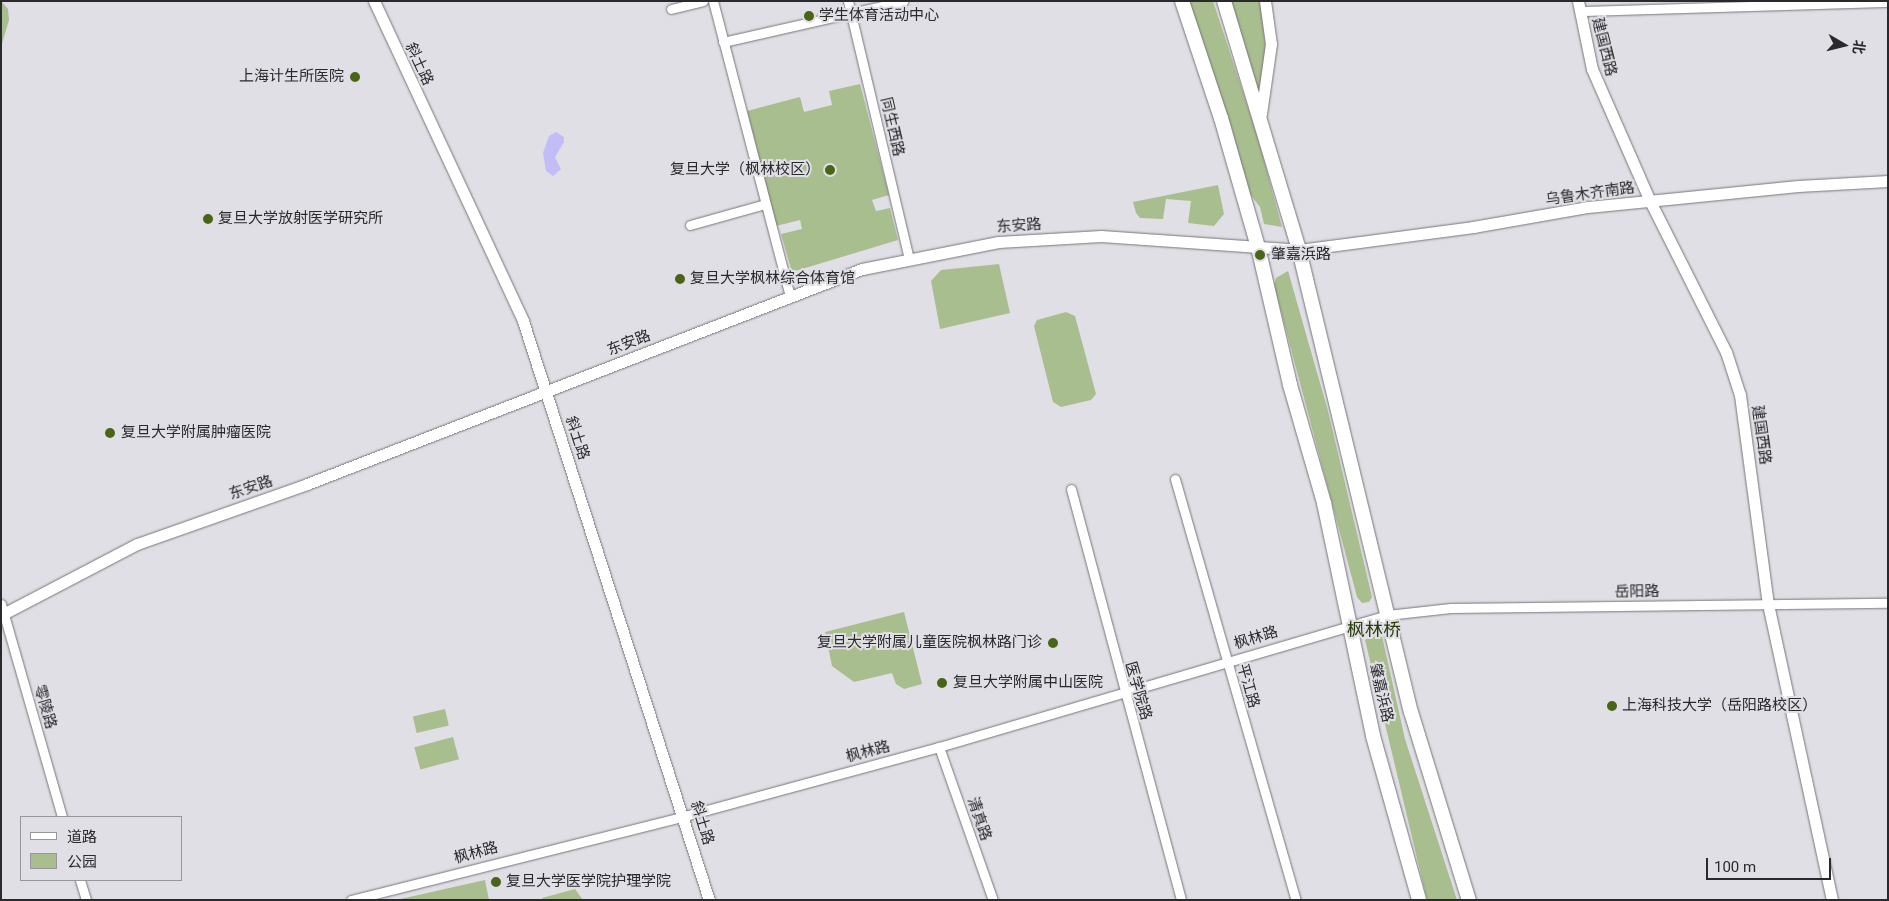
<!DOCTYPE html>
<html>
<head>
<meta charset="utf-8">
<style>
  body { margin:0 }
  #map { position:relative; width:1889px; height:901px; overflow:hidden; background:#dfdfe5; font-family:Roboto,"Noto Sans SC",sans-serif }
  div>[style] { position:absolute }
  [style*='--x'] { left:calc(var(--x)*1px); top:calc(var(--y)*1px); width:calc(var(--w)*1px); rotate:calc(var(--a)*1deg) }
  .green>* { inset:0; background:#a9be8f; transform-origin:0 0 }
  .water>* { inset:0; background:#c2bcf7 }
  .roads { filter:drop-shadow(0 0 1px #76757b) drop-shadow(0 0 1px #76757b) }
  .street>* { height:9px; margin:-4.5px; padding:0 4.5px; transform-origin:4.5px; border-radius:4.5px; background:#fff }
  .secondary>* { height:11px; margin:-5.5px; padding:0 5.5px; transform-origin:5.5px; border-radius:5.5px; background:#fff }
  .primary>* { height:14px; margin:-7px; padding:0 7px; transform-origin:7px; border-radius:7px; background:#fff }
  .dots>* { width:14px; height:14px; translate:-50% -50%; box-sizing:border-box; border:2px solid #dfdfe5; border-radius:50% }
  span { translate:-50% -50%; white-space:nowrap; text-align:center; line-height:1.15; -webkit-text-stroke:4px #dfdfe5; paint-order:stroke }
  .poi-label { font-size:15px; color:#2a292c }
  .left { translate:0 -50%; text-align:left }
  .right { translate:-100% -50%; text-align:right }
  .street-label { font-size:15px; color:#2a292c }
  .quarter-label { font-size:18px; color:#293c06 }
  .frame { position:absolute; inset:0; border:2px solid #2a292c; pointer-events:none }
  .legend { position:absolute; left:20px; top:816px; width:162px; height:65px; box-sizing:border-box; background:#dfdfe5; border:1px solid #97969b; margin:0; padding:6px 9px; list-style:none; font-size:15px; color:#2a292c }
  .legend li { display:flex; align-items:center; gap:10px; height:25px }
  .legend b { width:25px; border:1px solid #97969b }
  .north { position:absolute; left:1819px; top:20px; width:50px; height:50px; -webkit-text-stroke:4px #dfdfe5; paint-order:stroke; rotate:98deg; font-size:14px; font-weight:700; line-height:20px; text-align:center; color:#2a292c }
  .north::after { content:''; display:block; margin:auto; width:18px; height:22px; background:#2a292c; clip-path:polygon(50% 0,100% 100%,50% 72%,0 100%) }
  .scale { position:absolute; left:1706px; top:858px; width:125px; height:22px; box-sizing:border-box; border:2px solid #2a292c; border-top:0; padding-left:6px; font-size:15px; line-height:18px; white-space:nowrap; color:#2a292c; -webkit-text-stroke:4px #dfdfe5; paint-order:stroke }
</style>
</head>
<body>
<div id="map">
  <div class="green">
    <i style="clip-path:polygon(1px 1px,8px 9px,9px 20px,1px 47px)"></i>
    <i style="clip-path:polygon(1186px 1px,1213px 1px,1258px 138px,1282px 227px,1264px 224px,1260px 207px,1250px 194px,1231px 127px)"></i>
    <i style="clip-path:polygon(1228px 1px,1261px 1px,1266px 51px,1259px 95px)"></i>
    <i style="clip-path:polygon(860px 84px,889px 195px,872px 200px,876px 211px,890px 208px,898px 240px,792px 272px,781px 234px,802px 229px,800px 220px,776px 226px,747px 111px,800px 97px,804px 112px,832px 105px,829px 91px)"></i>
    <i style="clip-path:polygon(1218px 185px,1224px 214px,1214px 226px,1188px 223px,1191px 201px,1166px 199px,1163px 219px,1140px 218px,1136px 213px,1133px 202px)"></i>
    <i style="clip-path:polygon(999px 264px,1010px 313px,940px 329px,931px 281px,941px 270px)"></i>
    <i style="clip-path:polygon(1288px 271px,1328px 411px,1372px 597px,1369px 602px,1362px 603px,1357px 597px,1274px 285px,1276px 278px)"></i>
    <i style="clip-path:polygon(1066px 312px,1075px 316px,1096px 394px,1091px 400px,1061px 407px,1053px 402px,1034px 326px,1037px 320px)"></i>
    <i style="clip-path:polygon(904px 612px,922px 684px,904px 689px,896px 684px,892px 673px,854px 682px,832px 666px,825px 632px)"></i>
    <i style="clip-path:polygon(1376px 633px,1382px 636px,1405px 739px,1457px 900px,1427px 900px,1365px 640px)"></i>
    <i style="left:445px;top:709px;width:17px;height:33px;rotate:77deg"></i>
    <i style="left:453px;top:737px;width:23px;height:40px;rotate:75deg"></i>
    <i style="clip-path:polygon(485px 880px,489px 900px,396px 900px)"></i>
    <i style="clip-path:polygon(575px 889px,583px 900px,543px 900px,542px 898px)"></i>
  </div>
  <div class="water">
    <i style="clip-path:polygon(556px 132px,564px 137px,564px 142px,555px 157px,561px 169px,553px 176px,546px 171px,543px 153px,549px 136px)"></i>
  </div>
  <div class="roads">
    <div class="street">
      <i style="--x:713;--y:1;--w:305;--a:75.4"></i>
      <i style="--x:848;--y:1;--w:265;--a:76.7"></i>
      <i style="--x:671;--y:9;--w:33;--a:-14"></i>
      <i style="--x:1580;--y:11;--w:308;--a:-1.7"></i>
      <i style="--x:723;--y:42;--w:185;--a:-12.8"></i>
      <i style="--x:690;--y:225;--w:78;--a:-15.6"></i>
      <i style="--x:1175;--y:479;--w:438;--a:74"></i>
      <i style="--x:1071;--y:489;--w:425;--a:75"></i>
      <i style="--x:1;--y:604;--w:222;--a:74"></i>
      <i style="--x:939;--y:747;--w:162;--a:70.6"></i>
      <i style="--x:80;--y:880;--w:21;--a:73"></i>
      <i style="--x:351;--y:900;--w:344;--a:-14.1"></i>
      <i style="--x:685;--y:816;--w:263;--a:-15.2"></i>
      <i style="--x:939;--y:747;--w:467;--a:-16.4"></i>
      <i style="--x:1387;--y:615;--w:64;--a:-6.2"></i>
      <i style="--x:1451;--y:608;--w:437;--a:-0.7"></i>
    </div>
    <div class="secondary">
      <i style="--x:374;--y:1;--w:353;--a:65"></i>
      <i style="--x:523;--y:321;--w:608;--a:72.19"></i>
      <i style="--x:1578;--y:1;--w:69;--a:78.4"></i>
      <i style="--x:1592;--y:69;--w:144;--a:66.3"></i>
      <i style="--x:1650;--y:201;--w:169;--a:63.3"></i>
      <i style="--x:1726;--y:352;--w:45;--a:72"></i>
      <i style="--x:1740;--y:395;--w:211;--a:82.4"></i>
      <i style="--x:1768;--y:604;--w:303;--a:77.8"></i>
      <i style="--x:1261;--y:114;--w:71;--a:-81.9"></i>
      <i style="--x:1271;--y:44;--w:43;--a:-97.9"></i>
      <i style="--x:1;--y:615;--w:153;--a:-27.6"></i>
      <i style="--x:137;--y:544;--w:180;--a:-19.4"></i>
      <i style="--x:307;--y:484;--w:595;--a:-21.18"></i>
      <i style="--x:862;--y:269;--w:139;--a:-11.2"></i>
      <i style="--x:998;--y:242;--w:103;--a:-3.3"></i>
      <i style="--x:1101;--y:236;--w:198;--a:4"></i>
      <i style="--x:1299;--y:250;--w:176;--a:-7.5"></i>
      <i style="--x:1473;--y:227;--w:117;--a:-9.9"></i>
      <i style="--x:1588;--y:207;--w:211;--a:-5.7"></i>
      <i style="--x:1798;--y:186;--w:90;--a:-3.2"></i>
    </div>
    <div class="primary">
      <i style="--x:1182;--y:1;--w:123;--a:71.6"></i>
      <i style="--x:1221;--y:118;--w:134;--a:74"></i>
      <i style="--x:1258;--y:247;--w:142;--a:76.9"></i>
      <i style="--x:1290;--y:385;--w:123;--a:73.9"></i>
      <i style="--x:1324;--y:503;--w:238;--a:78.1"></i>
      <i style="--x:1373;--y:736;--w:170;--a:74.3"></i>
      <i style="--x:1224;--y:1;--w:260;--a:73.2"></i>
      <i style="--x:1299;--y:250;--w:475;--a:76.4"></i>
      <i style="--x:1411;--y:712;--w:197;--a:72.9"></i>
    </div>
  </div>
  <div class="dots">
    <i style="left:809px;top:16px;background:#496518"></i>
    <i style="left:355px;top:77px;background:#496518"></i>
    <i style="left:830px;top:170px;background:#496518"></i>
    <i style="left:208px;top:219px;background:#496518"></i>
    <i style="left:1260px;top:255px;background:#496518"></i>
    <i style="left:680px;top:279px;background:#496518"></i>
    <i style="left:110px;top:433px;background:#496518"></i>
    <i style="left:1053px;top:643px;background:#496518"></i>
    <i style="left:942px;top:683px;background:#496518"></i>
    <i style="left:1612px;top:706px;background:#496518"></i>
    <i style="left:496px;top:882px;background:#496518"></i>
  </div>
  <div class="poi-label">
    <span class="left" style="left:819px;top:16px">学生体育活动中心</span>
    <span class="right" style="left:344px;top:77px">上海计生所医院</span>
    <span class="right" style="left:820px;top:170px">复旦大学（枫林校区）</span>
    <span class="left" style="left:218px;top:219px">复旦大学放射医学研究所</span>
    <span class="left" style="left:1271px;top:255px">肇嘉浜路</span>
    <span class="left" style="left:690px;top:279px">复旦大学枫林综合体育馆</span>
    <span class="left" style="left:121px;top:433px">复旦大学附属肿瘤医院</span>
    <span class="right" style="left:1042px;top:643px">复旦大学附属儿童医院枫林路门诊</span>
    <span class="left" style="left:953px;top:683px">复旦大学附属中山医院</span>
    <span class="left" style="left:1622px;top:706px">上海科技大学（岳阳路校区）</span>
    <span class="left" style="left:506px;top:882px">复旦大学医学院护理学院</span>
  </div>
  <div class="street-label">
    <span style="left:1604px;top:47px;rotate:76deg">建国西路</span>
    <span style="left:419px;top:64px;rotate:65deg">斜土路</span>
    <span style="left:892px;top:127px;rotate:77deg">同生西路</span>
    <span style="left:1590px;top:194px;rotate:-8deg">乌鲁木齐南路</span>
    <span style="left:1019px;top:226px;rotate:-4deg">东安路</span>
    <span style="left:629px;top:343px;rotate:-21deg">东安路</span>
    <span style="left:1761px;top:435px;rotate:82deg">建国西路</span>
    <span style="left:577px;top:438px;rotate:72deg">斜土路</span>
    <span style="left:251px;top:488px;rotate:-19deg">东安路</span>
    <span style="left:1637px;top:592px;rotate:-1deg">岳阳路</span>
    <span style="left:1256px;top:638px;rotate:-17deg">枫林路</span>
    <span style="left:1248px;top:686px;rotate:74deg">平江路</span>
    <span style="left:1138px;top:691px;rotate:74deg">医学院路</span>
    <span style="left:1381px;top:693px;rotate:77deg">肇嘉浜路</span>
    <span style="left:45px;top:707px;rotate:74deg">零陵路</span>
    <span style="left:868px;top:752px;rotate:-15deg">枫林路</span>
    <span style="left:979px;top:819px;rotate:71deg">清真路</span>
    <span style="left:702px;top:823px;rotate:73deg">斜土路</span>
    <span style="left:476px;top:853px;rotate:-15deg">枫林路</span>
  </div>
  <div class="quarter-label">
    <span style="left:1374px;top:630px">枫林桥</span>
  </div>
  <div class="frame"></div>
  <ul class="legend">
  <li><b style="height:6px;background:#fff"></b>道路</li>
  <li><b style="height:14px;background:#a9be8f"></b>公园</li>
  </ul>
  <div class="north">北</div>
  <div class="scale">100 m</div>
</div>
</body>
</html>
